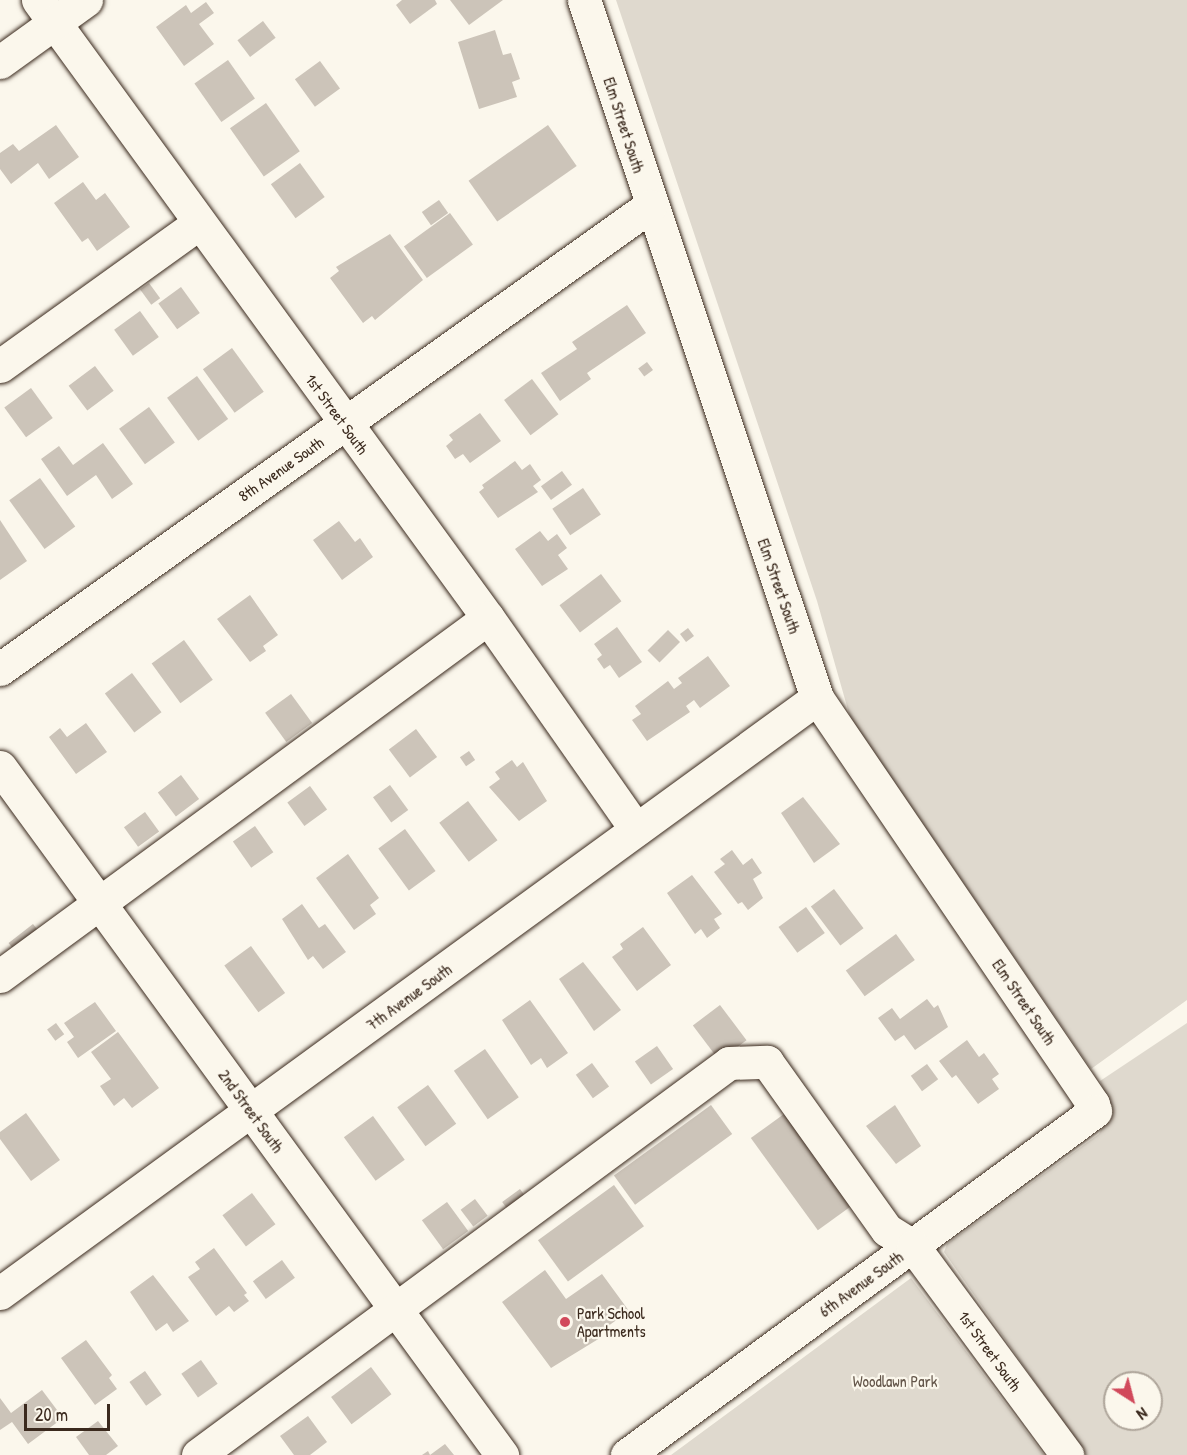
<!DOCTYPE html>
<html>
<head>
<meta charset="utf-8">
<style>
  body { margin:0 }
  #map { position:relative; width:1187px; height:1455px; overflow:hidden; background:#fbf7ec; font-family:"Patrick Hand",sans-serif }
  div>[style] { position:absolute }
  [style*='--x'] { left:calc(var(--x)*1px); top:calc(var(--y)*1px); width:calc(var(--w)*1px); rotate:calc(var(--a)*1deg) }
  .green>* { inset:0; background:#dfd9ce }
  .building>* { inset:0; background:#ccc4b9; transform-origin:0 0 }
  .roads { filter:drop-shadow(0 0 2px #3b2a1e) drop-shadow(0 0 2px #3b2a1e) }
  .minor>* { height:33px; margin:-16.5px; padding:0 16.5px; transform-origin:16.5px; border-radius:16.5px; background:#fbf7ec }
  .dots>* { width:16px; height:16px; translate:-50% -50%; box-sizing:border-box; border:3px solid #fbf7ec; border-radius:50% }
  span { translate:-50% -50%; white-space:nowrap; text-align:center; line-height:1.15; -webkit-text-stroke:4.5px #fbf7ec; paint-order:stroke }
  .street-label { font-size:16px; color:#3b2a1e }
  .poi-label { font-size:16px; color:#3b2a1e }
  .left { translate:0 -50%; text-align:left }
  .park-label { font-size:16px; color:#64564a }
  .north { position:absolute; left:1103px; top:1371px; width:60px; height:60px; box-sizing:border-box; background:#fbf7ec; border:2px solid #aea59a; border-radius:50%; rotate:144deg; font-size:16px; font-weight:700; line-height:24px; text-align:center; color:#3b2a1e }
  .north::after { content:''; display:block; margin:auto; width:21px; height:27px; background:#d1495b; clip-path:polygon(50% 0,100% 100%,50% 72%,0 100%) }
  .scale { position:absolute; left:24px; top:1404px; width:86px; height:27px; box-sizing:border-box; border:3px solid #3b2a1e; border-top:0; padding-left:8px; font-size:18px; line-height:21px; white-space:nowrap; color:#3b2a1e; -webkit-text-stroke:4px #fbf7ec; paint-order:stroke }
</style>
</head>
<body>
<div id="map">
  <div class="green">
    <i style="clip-path:polygon(616px 0,1187px 0,1187px 1000px,1091px 1069px,850px 717px,817px 601px)"></i>
    <i style="clip-path:polygon(evenodd,1187px 1023px,1187px 1455px,1086px 1455px,944px 1252px,947px 1244px,1099px 1134px,1107px 1118px,1108px 1101px,1100px 1081px,1187px 1023px,1115px 1383px,1151px 1383px,1151px 1419px,1115px 1419px,1115px 1383px)"></i>
    <i style="clip-path:polygon(911px 1278px,1044px 1455px,671px 1455px)"></i>
  </div>
  <div class="building">
    <i style="clip-path:polygon(402px 0,435px 0,437px 4px,410px 24px,396px 5px)"></i>
    <i style="clip-path:polygon(450px 0,503px 0,469px 25px)"></i>
    <i style="clip-path:polygon(206px 2px,214px 13px,199px 24px,214px 44px,184px 66px,156px 27px,186px 5px,191px 13px)"></i>
    <i style="left:263px;top:21px;width:21px;height:32px;rotate:53deg"></i>
    <i style="clip-path:polygon(495px 30px,503px 55px,511px 53px,520px 79px,512px 82px,517px 97px,479px 109px,458px 42px)"></i>
    <i style="left:228px;top:60px;width:47px;height:41px;rotate:55deg"></i>
    <i style="left:320px;top:61px;width:34px;height:31px;rotate:54deg"></i>
    <i style="left:266px;top:103px;width:59px;height:44px;rotate:55deg"></i>
    <i style="clip-path:polygon(56px 125px,79px 157px,49px 179px,38px 163px,11px 184px,0 169px,0 153px,13px 144px,19px 151px)"></i>
    <i style="left:548px;top:125px;width:50px;height:97px;rotate:55deg"></i>
    <i style="left:300px;top:163px;width:42px;height:36px;rotate:54deg"></i>
    <i style="clip-path:polygon(83px 182px,96px 200px,105px 193px,130px 227px,97px 251px,88px 238px,82px 242px,54px 203px)"></i>
    <i style="left:439px;top:200px;width:16px;height:21px;rotate:55deg"></i>
    <i style="left:450px;top:213px;width:39px;height:57px;rotate:54deg"></i>
    <i style="clip-path:polygon(390px 234px,423px 280px,375px 320px,372px 316px,363px 323px,330px 278px,339px 271px,336px 267px)"></i>
    <i style="left:149px;top:283px;width:19px;height:11px;rotate:54deg"></i>
    <i style="left:181px;top:287px;width:32px;height:28px;rotate:54deg"></i>
    <i style="clip-path:polygon(627px 305px,646px 333px,587px 373px,591px 379px,560px 401px,541px 373px,577px 349px,572px 342px)"></i>
    <i style="left:140px;top:311px;width:32px;height:32px;rotate:54deg"></i>
    <i style="left:232px;top:348px;width:54px;height:36px;rotate:54deg"></i>
    <i style="left:647px;top:362px;width:10px;height:11px;rotate:53deg"></i>
    <i style="left:95px;top:366px;width:31px;height:33px;rotate:53deg"></i>
    <i style="left:197px;top:376px;width:53px;height:37px;rotate:54deg"></i>
    <i style="left:532px;top:379px;width:44px;height:35px;rotate:53deg"></i>
    <i style="left:31px;top:388px;width:37px;height:33px;rotate:54deg"></i>
    <i style="left:149px;top:407px;width:44px;height:37px;rotate:54deg"></i>
    <i style="clip-path:polygon(480px 413px,501px 441px,470px 463px,463px 454px,455px 459px,446px 446px,453px 440px,449px 435px)"></i>
    <i style="clip-path:polygon(103px 443px,133px 484px,112px 499px,96px 475px,67px 496px,41px 459px,59px 446px,73px 465px)"></i>
    <i style="clip-path:polygon(515px 461px,522px 470px,530px 464px,541px 480px,533px 486px,538px 492px,498px 518px,479px 492px,484px 488px,482px 485px)"></i>
    <i style="left:562px;top:471px;width:17px;height:26px;rotate:54deg"></i>
    <i style="left:40px;top:478px;width:60px;height:38px;rotate:54deg"></i>
    <i style="left:583px;top:488px;width:32px;height:37px;rotate:56deg"></i>
    <i style="clip-path:polygon(0 520px,27px 561px,0 580px)"></i>
    <i style="clip-path:polygon(339px 521px,355px 542px,360px 538px,373px 557px,342px 580px,313px 540px)"></i>
    <i style="clip-path:polygon(540px 531px,548px 541px,557px 534px,567px 548px,558px 555px,568px 569px,542px 586px,515px 549px)"></i>
    <i style="left:601px;top:574px;width:34px;height:52px;rotate:53deg"></i>
    <i style="clip-path:polygon(250px 595px,278px 635px,263px 646px,266px 651px,250px 662px,217px 619px)"></i>
    <i style="clip-path:polygon(617px 627px,642px 662px,619px 678px,610px 665px,604px 669px,597px 659px,602px 655px,594px 644px)"></i>
    <i style="left:688px;top:628px;width:10px;height:10px;rotate:53deg"></i>
    <i style="left:668px;top:630px;width:17px;height:29px;rotate:45deg"></i>
    <i style="left:184px;top:640px;width:49px;height:40px;rotate:54deg"></i>
    <i style="clip-path:polygon(708px 656px,730px 686px,700px 708px,694px 700px,686px 706px,690px 712px,647px 741px,632px 720px,641px 714px,635px 706px,668px 681px,674px 689px,682px 683px,678px 678px)"></i>
    <i style="left:132px;top:673px;width:49px;height:34px;rotate:53deg"></i>
    <i style="left:291px;top:694px;width:36px;height:32px;rotate:54deg"></i>
    <i style="clip-path:polygon(86px 723px,107px 752px,76px 774px,49px 737px,60px 728px,67px 737px)"></i>
    <i style="left:416px;top:729px;width:35px;height:34px;rotate:53deg"></i>
    <i style="left:469px;top:751px;width:11px;height:11px;rotate:56deg"></i>
    <i style="clip-path:polygon(512px 760px,517px 767px,523px 762px,547px 801px,519px 821px,489px 787px,500px 779px,495px 772px)"></i>
    <i style="left:181px;top:775px;width:30px;height:29px;rotate:53deg"></i>
    <i style="left:390px;top:785px;width:31px;height:21px;rotate:54deg"></i>
    <i style="left:310px;top:786px;width:29px;height:28px;rotate:54deg"></i>
    <i style="clip-path:polygon(803px 797px,840px 844px,814px 863px,781px 813px)"></i>
    <i style="left:468px;top:801px;width:49px;height:36px;rotate:53deg"></i>
    <i style="left:145px;top:812px;width:24px;height:26px;rotate:54deg"></i>
    <i style="left:255px;top:826px;width:32px;height:27px;rotate:55deg"></i>
    <i style="left:405px;top:829px;width:52px;height:33px;rotate:54deg"></i>
    <i style="clip-path:polygon(732px 850px,743px 865px,752px 858px,762px 873px,753px 879px,763px 898px,748px 910px,742px 902px,738px 904px,714px 872px,725px 864px,720px 859px)"></i>
    <i style="clip-path:polygon(348px 854px,379px 898px,370px 905px,376px 914px,354px 930px,316px 878px)"></i>
    <i style="clip-path:polygon(692px 875px,722px 914px,714px 919px,720px 928px,707px 938px,701px 929px,695px 934px,667px 893px)"></i>
    <i style="left:834px;top:889px;width:49px;height:29px;rotate:53deg"></i>
    <i style="clip-path:polygon(302px 904px,319px 928px,325px 924px,346px 952px,323px 969px,313px 956px,308px 960px,282px 919px)"></i>
    <i style="left:806px;top:907px;width:32px;height:34px;rotate:54deg"></i>
    <i style="left:33px;top:924px;width:16px;height:31px;rotate:52deg"></i>
    <i style="clip-path:polygon(643px 927px,671px 965px,637px 991px,612px 957px,623px 949px,620px 944px)"></i>
    <i style="left:896px;top:934px;width:32px;height:62px;rotate:54deg"></i>
    <i style="left:251px;top:946px;width:58px;height:33px;rotate:54deg"></i>
    <i style="clip-path:polygon(583px 962px,621px 1010px,594px 1031px,559px 979px)"></i>
    <i style="clip-path:polygon(927px 999px,934px 1008px,938px 1005px,948px 1027px,915px 1050px,904px 1035px,895px 1041px,878px 1018px,892px 1008px,900px 1019px)"></i>
    <i style="clip-path:polygon(530px 1000px,568px 1053px,547px 1068px,541px 1058px,531px 1065px,502px 1020px)"></i>
    <i style="clip-path:polygon(95px 1002px,116px 1031px,78px 1058px,67px 1042px,74px 1037px,64px 1023px)"></i>
    <i style="left:720px;top:1005px;width:44px;height:34px;rotate:53deg"></i>
    <i style="left:56px;top:1023px;width:14px;height:11px;rotate:54deg"></i>
    <i style="clip-path:polygon(118px 1032px,159px 1088px,132px 1108px,124px 1098px,114px 1106px,100px 1086px,111px 1079px,91px 1052px)"></i>
    <i style="clip-path:polygon(967px 1040px,979px 1057px,984px 1053px,999px 1074px,992px 1079px,999px 1089px,978px 1104px,956px 1075px,952px 1078px,939px 1061px)"></i>
    <i style="left:657px;top:1046px;width:28px;height:27px;rotate:55deg"></i>
    <i style="left:485px;top:1049px;width:59px;height:38px;rotate:55deg"></i>
    <i style="left:592px;top:1063px;width:29px;height:20px;rotate:54deg"></i>
    <i style="left:927px;top:1064px;width:19px;height:20px;rotate:54deg"></i>
    <i style="left:428px;top:1085px;width:48px;height:38px;rotate:54deg"></i>
    <i style="left:711px;top:1105px;width:36px;height:120px;rotate:54deg"></i>
    <i style="clip-path:polygon(895px 1105px,921px 1146px,896px 1164px,866px 1126px)"></i>
    <i style="clip-path:polygon(26px 1113px,60px 1160px,31px 1181px,0 1139px,0 1132px)"></i>
    <i style="left:784px;top:1114px;width:114px;height:41px;rotate:54deg"></i>
    <i style="left:373px;top:1116px;width:54px;height:36px;rotate:54deg"></i>
    <i style="left:614px;top:1185px;width:51px;height:94px;rotate:54deg"></i>
    <i style="left:520px;top:1189px;width:17px;height:22px;rotate:54deg"></i>
    <i style="left:252px;top:1193px;width:39px;height:37px;rotate:53deg"></i>
    <i style="left:475px;top:1199px;width:21px;height:18px;rotate:53deg"></i>
    <i style="left:447px;top:1202px;width:36px;height:31px;rotate:54deg"></i>
    <i style="clip-path:polygon(214px 1248px,247px 1293px,244px 1295px,249px 1301px,234px 1312px,229px 1306px,216px 1316px,188px 1277px,200px 1269px,195px 1262px)"></i>
    <i style="left:282px;top:1260px;width:22px;height:36px;rotate:54deg"></i>
    <i style="clip-path:polygon(545px 1270px,566px 1299px,602px 1274px,629px 1311px,597px 1334px,600px 1338px,551px 1368px,502px 1302px)"></i>
    <i style="clip-path:polygon(153px 1275px,189px 1321px,173px 1332px,167px 1323px,156px 1331px,130px 1292px)"></i>
    <i style="clip-path:polygon(86px 1340px,112px 1375px,109px 1378px,117px 1389px,95px 1405px,61px 1358px)"></i>
    <i style="left:201px;top:1360px;width:29px;height:24px;rotate:55deg"></i>
    <i style="left:371px;top:1367px;width:34px;height:50px;rotate:53deg"></i>
    <i style="left:145px;top:1371px;width:29px;height:19px;rotate:55deg"></i>
    <i style="clip-path:polygon(42px 1390px,63px 1418px,28px 1444px,12px 1422px,0 1430px,0 1398px,11px 1413px)"></i>
    <i style="clip-path:polygon(308px 1416px,327px 1442px,310px 1455px,294px 1455px,280px 1436px)"></i>
    <i style="clip-path:polygon(98px 1421px,118px 1446px,106px 1455px,89px 1455px,76px 1437px)"></i>
    <i style="clip-path:polygon(445px 1444px,454px 1455px,422px 1455px,428px 1451px,430px 1455px)"></i>
  </div>
  <div class="roads">
    <div class="minor">
      <i style="--x:38;--y:0;--w:764;--a:53.94"></i>
      <i style="--x:488;--y:618;--w:258;--a:55"></i>
      <i style="--x:584;--y:0;--w:736;--a:71.54"></i>
      <i style="--x:817;--y:698;--w:491;--a:55.8"></i>
      <i style="--x:1093;--y:1104;--w:7;--a:74"></i>
      <i style="--x:1095;--y:1111;--w:581;--a:143.68"></i>
      <i style="--x:0;--y:62;--w:106;--a:-35.8"></i>
      <i style="--x:0;--y:366;--w:245;--a:-35.7"></i>
      <i style="--x:0;--y:669;--w:798;--a:-35.46"></i>
      <i style="--x:0;--y:767;--w:852;--a:53.88"></i>
      <i style="--x:0;--y:976;--w:605;--a:-36.26"></i>
      <i style="--x:0;--y:1293;--w:1011;--a:-36.06"></i>
      <i style="--x:198;--y:1455;--w:660;--a:-36.44"></i>
      <i style="--x:729;--y:1063;--w:38;--a:-2"></i>
      <i style="--x:767;--y:1062;--w:206;--a:54.5"></i>
      <i style="--x:887;--y:1230;--w:31;--a:32"></i>
      <i style="--x:913;--y:1246;--w:260;--a:53.6"></i>
    </div>
  </div>
  <div class="dots">
    <i style="left:565px;top:1322px;background:#d1495b"></i>
  </div>
  <div class="street-label">
    <span style="left:624px;top:125px;rotate:72deg">Elm Street South</span>
    <span style="left:337px;top:414px;rotate:54deg">1st Street South</span>
    <span style="left:281px;top:469px;rotate:-35deg">8th Avenue South</span>
    <span style="left:779px;top:586px;rotate:71deg">Elm Street South</span>
    <span style="left:409px;top:997px;rotate:-36deg">7th Avenue South</span>
    <span style="left:1024px;top:1002px;rotate:56deg">Elm Street South</span>
    <span style="left:251px;top:1111px;rotate:54deg">2nd Street South</span>
    <span style="left:861px;top:1284px;rotate:-36deg">6th Avenue South</span>
    <span style="left:990px;top:1351px;rotate:54deg">1st Street South</span>
  </div>
  <div class="poi-label">
    <span class="left" style="left:577px;top:1322px">Park School<br>Apartments</span>
  </div>
  <div class="park-label">
    <span style="left:895px;top:1381px">Woodlawn Park</span>
  </div>
  <div class="north">N</div>
  <div class="scale">20 m</div>
</div>
</body>
</html>
